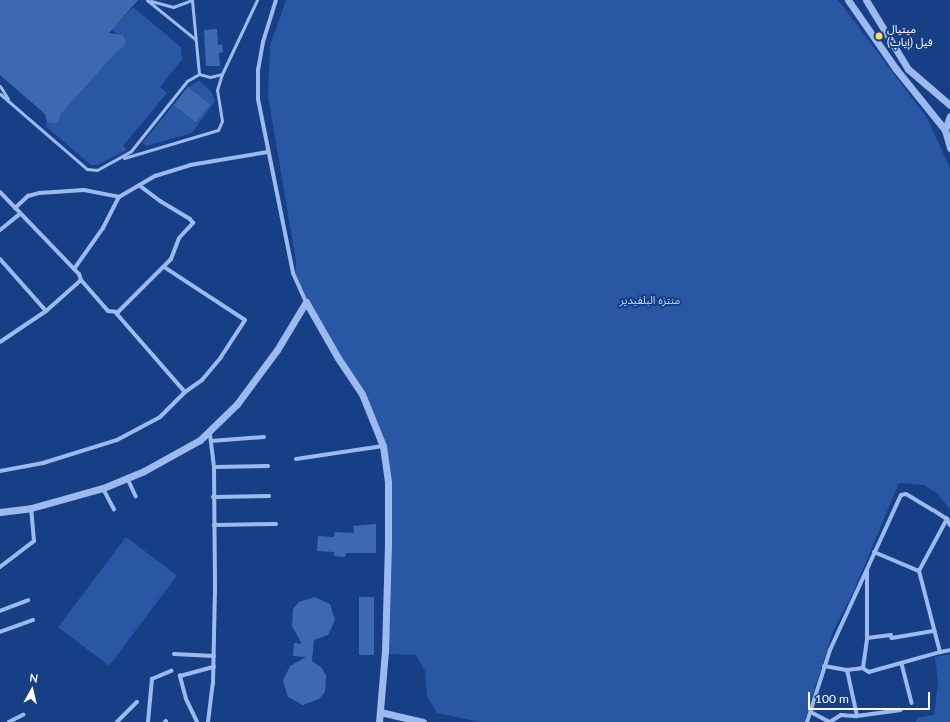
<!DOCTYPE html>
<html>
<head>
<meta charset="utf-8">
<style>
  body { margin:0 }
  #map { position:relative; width:950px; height:722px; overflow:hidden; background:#173f85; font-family:Lato,"Noto Sans Arabic",sans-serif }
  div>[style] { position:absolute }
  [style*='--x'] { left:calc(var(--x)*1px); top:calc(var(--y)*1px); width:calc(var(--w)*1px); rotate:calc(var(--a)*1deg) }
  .green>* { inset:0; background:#2957a4; transform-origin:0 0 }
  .building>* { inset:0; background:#3f69af; transform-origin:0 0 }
  .service>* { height:3px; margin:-1.5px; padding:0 1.5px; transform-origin:1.5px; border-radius:1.5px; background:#9cbaed }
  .pedestrian>* { height:3.5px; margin:-1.75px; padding:0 1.75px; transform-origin:1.75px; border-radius:1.75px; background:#9cbaed }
  .minor>* { height:4px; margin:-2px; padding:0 2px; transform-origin:2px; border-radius:2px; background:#9cbaed }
  .tertiary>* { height:7px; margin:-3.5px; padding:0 3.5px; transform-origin:3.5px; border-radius:3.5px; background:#9cbaed }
  .dots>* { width:11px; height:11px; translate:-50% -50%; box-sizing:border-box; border:2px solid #173f85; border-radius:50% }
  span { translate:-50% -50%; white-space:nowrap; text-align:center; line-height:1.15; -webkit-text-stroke:4px #173f85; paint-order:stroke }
  .poi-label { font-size:11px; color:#fff }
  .left { translate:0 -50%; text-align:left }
  .park-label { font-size:11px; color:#c1d7fa }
  .north { position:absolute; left:12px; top:670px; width:40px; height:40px; -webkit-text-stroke:3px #173f85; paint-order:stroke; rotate:8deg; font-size:11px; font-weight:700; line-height:16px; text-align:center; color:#fff }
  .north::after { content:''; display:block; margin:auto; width:14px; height:18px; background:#fff; clip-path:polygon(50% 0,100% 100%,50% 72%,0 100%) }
  .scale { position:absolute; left:808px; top:692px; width:122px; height:18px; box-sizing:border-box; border:2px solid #fff; border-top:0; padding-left:5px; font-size:12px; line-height:14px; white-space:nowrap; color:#fff; -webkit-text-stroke:3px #173f85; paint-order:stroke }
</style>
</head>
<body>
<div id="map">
  <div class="green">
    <i style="clip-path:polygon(286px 0,838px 0,927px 118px,950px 168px,950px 510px,938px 494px,924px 485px,899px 483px,853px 593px,833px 631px,804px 722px,481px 722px,437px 713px,427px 697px,425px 671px,416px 655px,388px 654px,390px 483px,372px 413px,309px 312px,295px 275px,296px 261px,268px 96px,270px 46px)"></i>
    <i style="clip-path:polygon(133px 7px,181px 47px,182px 59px,160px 87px,167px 93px,123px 146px,127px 150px,97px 165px,91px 165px,45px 126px,47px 122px,54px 124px,59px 121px,61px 114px,117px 50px,124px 47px,125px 38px,111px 30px)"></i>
    <i style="clip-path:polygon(199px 81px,211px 91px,215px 101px,192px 133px,146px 146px,142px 143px,188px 87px)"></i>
    <i style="left:126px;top:537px;width:64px;height:113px;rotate:37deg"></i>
    <i style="clip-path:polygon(950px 654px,950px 722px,916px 722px,917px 718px,934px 715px,938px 684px,935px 657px)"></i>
  </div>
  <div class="building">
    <i style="clip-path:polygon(0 0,138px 0,109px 33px,123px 35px,126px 41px,124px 47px,117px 51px,61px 114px,59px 121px,54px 124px,47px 122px,45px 114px,0 75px)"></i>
    <i style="clip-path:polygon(217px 29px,218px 45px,222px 44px,223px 52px,219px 53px,220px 66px,206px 66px,204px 30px)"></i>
    <i style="left:188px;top:87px;width:28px;height:23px;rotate:38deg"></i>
    <i style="clip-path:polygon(376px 524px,376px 553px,346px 553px,345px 557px,334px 556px,334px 552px,317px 551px,318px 536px,334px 537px,335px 532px,354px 533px,353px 526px)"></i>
    <i style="clip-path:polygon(315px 597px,330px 604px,335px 620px,328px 635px,314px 640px,312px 661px,322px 668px,326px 676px,325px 692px,319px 699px,303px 705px,288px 697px,283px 681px,290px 666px,306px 657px,293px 656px,294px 643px,302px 644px,292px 626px,293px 609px,299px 602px)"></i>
    <i style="left:359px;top:597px;width:15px;height:58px"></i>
  </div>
  <div class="service">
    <i style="--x:147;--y:0;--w:62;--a:39.1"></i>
    <i style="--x:192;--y:0;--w:74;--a:84.6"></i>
    <i style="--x:151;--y:1;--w:23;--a:15"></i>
    <i style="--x:173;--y:7;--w:20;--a:-20"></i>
    <i style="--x:0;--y:86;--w:15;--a:58"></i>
    <i style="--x:0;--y:94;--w:115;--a:40.8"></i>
    <i style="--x:87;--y:169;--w:10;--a:6"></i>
    <i style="--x:97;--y:170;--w:39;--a:-29"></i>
    <i style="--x:131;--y:151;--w:90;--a:-51.3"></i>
    <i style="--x:187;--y:81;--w:14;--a:-30"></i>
    <i style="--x:199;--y:74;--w:11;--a:15"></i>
    <i style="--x:210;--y:77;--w:12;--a:-14"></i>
    <i style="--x:124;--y:158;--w:98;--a:-16.6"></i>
    <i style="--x:218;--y:130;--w:10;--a:-66"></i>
    <i style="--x:222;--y:121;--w:31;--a:-99"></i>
    <i style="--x:217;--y:90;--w:17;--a:-73"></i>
    <i style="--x:222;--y:74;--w:82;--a:-64.7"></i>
  </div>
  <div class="pedestrian">
    <i style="--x:211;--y:441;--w:53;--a:-4.3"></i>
    <i style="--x:214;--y:467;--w:54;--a:-1.1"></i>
    <i style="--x:128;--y:479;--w:19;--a:65"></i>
    <i style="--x:103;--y:488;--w:24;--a:62"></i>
    <i style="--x:213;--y:497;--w:56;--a:-1"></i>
    <i style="--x:214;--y:525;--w:62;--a:-0.9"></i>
    <i style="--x:919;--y:571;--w:59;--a:-61.7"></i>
    <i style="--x:0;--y:611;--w:30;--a:-21"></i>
    <i style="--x:0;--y:632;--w:35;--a:-20"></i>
    <i style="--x:902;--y:664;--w:40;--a:75.6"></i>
    <i style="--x:863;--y:668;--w:30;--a:-82"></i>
    <i style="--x:867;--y:638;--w:24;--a:-7"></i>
    <i style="--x:891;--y:635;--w:3;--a:72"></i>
    <i style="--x:892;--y:638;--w:43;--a:-9.5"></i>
    <i style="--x:847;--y:670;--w:16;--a:-7"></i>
    <i style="--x:863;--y:668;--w:7;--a:34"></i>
    <i style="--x:869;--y:672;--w:74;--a:-15.7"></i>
    <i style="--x:811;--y:712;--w:21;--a:28"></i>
    <i style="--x:830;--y:722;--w:13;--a:-32"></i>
    <i style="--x:841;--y:715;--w:16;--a:4"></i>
    <i style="--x:857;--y:716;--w:44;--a:-7.8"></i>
    <i style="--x:9;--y:722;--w:16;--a:-27"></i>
    <i style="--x:117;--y:722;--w:28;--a:-45"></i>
    <i style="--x:148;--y:722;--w:43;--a:-84.7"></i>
    <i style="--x:152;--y:679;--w:21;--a:-23"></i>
    <i style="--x:165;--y:722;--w:1;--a:-45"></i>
    <i style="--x:197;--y:722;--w:25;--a:-116"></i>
    <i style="--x:186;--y:699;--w:24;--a:-105"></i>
    <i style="--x:180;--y:676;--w:35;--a:-15"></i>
  </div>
  <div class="minor">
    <i style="--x:276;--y:0;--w:44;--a:107.2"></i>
    <i style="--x:263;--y:42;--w:27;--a:100"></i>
    <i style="--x:258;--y:69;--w:30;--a:90"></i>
    <i style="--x:258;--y:99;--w:177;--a:78.6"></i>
    <i style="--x:293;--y:273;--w:32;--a:66"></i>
    <i style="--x:0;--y:192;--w:114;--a:46.1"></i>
    <i style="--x:79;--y:274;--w:6;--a:72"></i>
    <i style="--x:81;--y:280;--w:47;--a:138.5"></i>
    <i style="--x:46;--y:311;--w:55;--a:146"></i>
    <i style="--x:15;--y:208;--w:18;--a:-43"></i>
    <i style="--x:28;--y:196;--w:11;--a:-15"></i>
    <i style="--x:39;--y:193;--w:45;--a:-3.8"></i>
    <i style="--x:84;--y:190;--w:36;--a:11"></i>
    <i style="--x:119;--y:197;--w:42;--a:-30.3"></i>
    <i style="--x:155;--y:176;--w:37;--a:-17"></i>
    <i style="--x:190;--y:165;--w:79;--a:-9.5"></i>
    <i style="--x:0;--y:230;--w:26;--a:-39"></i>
    <i style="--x:0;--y:259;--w:69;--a:48.5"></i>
    <i style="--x:74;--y:269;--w:50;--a:-54.7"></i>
    <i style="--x:103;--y:228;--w:35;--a:-63"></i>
    <i style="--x:81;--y:280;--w:41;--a:48.9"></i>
    <i style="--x:108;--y:311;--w:10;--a:6"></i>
    <i style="--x:118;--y:312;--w:75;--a:-45"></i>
    <i style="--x:171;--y:259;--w:22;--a:-69"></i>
    <i style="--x:179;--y:238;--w:21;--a:-47"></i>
    <i style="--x:193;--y:223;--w:5;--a:-127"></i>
    <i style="--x:190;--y:219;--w:35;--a:-149"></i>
    <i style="--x:160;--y:201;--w:26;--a:-143"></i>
    <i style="--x:116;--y:313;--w:105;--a:48.9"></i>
    <i style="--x:296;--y:459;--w:88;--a:-8.5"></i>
    <i style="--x:0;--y:471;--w:44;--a:-10.5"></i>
    <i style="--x:43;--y:463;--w:77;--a:-17.3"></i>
    <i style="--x:117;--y:440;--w:49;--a:-28.1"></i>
    <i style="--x:160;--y:417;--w:35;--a:-45"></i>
    <i style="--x:185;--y:392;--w:21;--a:-35"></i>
    <i style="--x:202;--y:380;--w:30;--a:-50"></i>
    <i style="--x:221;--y:357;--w:44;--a:-57"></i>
    <i style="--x:245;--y:320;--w:97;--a:-146.8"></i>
    <i style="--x:874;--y:552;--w:49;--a:22.9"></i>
    <i style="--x:919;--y:571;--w:84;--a:75.5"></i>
    <i style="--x:940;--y:652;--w:10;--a:-11"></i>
    <i style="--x:0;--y:567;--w:43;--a:-37.4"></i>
    <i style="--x:34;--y:541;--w:33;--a:-95"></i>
    <i style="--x:867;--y:638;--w:68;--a:-90"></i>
    <i style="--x:174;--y:654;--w:40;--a:2.9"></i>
    <i style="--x:824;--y:666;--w:23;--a:10"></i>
    <i style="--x:847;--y:670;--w:47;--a:77.7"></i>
    <i style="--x:208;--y:722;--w:38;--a:-83"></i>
    <i style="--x:213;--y:684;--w:99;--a:-88.8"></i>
    <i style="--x:215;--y:585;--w:118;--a:-90.5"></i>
    <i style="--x:214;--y:467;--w:34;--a:-97"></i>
    <i style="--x:807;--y:722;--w:76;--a:-72.3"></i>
    <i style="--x:830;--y:650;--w:170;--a:-65.4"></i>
    <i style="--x:901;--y:495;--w:5;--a:-11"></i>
    <i style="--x:906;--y:494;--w:31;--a:31"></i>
    <i style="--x:933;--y:510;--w:17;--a:33"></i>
    <i style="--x:947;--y:519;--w:7;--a:63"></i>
  </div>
  <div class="tertiary">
    <i style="--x:848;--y:0;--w:84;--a:55.2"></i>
    <i style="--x:896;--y:69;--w:78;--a:51.2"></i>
    <i style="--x:866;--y:0;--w:81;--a:58.7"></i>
    <i style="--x:908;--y:69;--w:55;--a:40.6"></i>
    <i style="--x:950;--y:116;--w:15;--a:110"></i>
    <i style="--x:945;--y:130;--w:19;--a:74"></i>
    <i style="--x:0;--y:512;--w:31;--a:-7"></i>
    <i style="--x:31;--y:508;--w:75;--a:-15.5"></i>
    <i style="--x:103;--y:488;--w:44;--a:-22.5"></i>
    <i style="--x:144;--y:471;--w:64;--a:-29"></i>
    <i style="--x:200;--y:440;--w:52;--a:-44.2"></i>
    <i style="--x:237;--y:404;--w:67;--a:-53.5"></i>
    <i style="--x:277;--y:350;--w:56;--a:-58.9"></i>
    <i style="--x:306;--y:302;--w:64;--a:60.3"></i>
    <i style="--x:338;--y:358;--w:43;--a:56.3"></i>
    <i style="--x:362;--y:394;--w:56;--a:68"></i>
    <i style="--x:383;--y:446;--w:36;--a:82"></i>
    <i style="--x:388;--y:482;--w:62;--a:90"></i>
    <i style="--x:388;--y:544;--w:107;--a:91.6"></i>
    <i style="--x:385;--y:651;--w:71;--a:94.8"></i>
    <i style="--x:380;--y:712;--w:44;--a:13.1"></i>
  </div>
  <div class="dots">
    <i style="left:879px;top:36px;background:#ffdc58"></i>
  </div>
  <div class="poi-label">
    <span class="left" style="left:887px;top:36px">ميتيال<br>فيل (إياب)</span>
  </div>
  <div class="park-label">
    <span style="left:650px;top:300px">منتزه البلفيدير</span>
  </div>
  <div class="north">N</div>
  <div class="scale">100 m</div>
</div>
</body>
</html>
